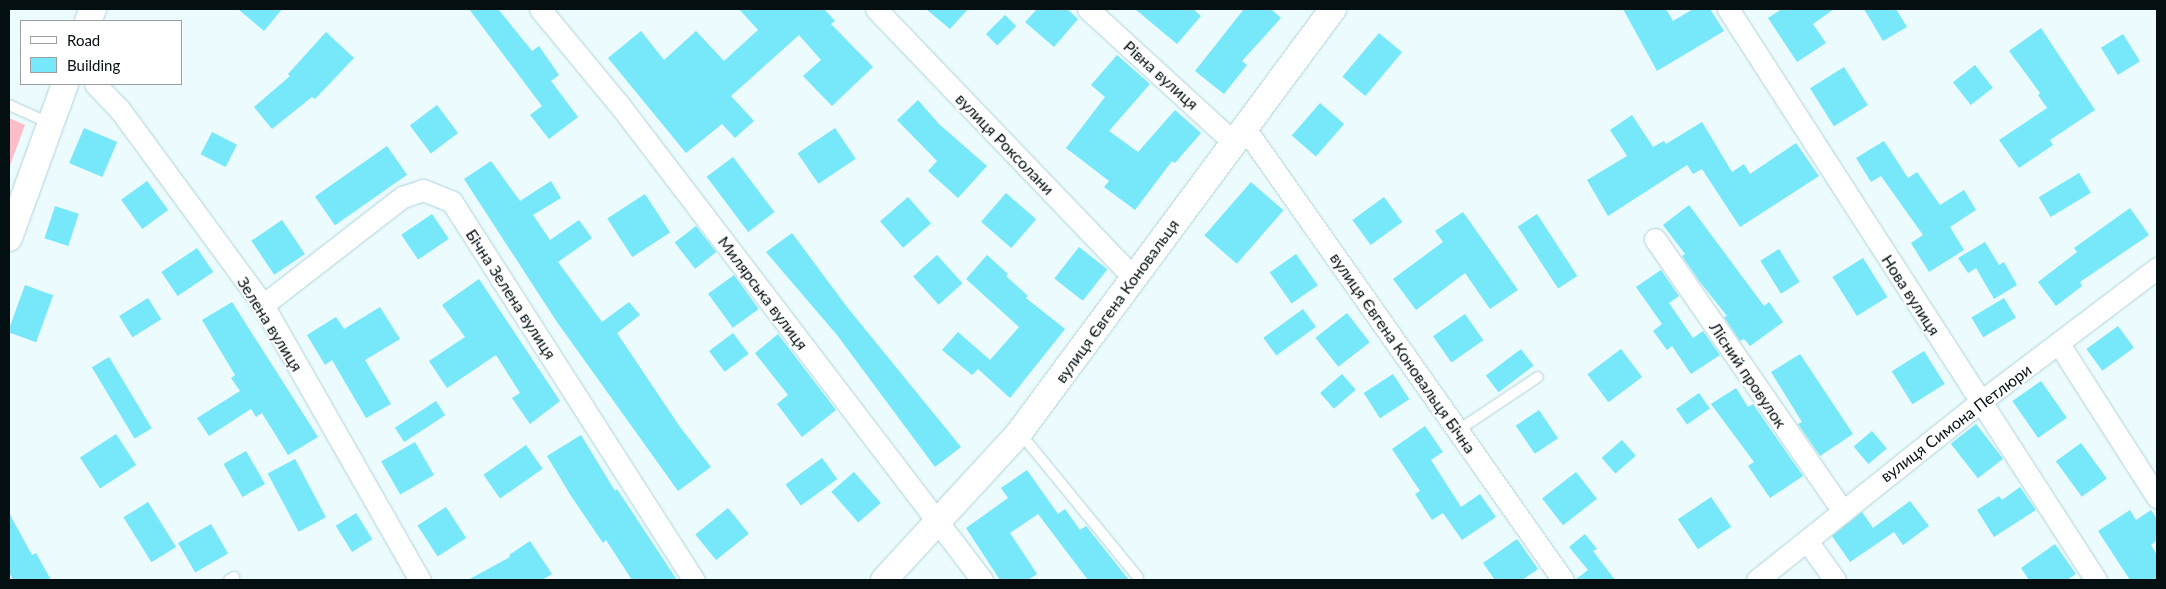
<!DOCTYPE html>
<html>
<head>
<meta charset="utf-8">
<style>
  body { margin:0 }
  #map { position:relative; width:2166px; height:589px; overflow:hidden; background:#ecfbfd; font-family:Lato,sans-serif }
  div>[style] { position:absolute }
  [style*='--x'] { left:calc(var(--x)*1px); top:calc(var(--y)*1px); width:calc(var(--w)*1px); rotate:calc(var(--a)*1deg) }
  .green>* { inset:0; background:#fcbdc6 }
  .building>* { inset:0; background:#77e8f9; transform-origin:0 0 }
  .roads { filter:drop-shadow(0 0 1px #aed3d9) drop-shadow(0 0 1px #aed3d9) }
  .service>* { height:10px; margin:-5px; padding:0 5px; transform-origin:5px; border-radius:5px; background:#fff }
  .minor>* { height:21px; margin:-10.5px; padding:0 10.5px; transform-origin:10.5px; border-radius:10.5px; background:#fff }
  .tertiary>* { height:26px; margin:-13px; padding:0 13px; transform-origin:13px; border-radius:13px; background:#fff }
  span { translate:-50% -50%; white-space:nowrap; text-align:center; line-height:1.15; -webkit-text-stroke:4px #fff; paint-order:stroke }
  .street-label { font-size:16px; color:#030f11 }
  .frame { position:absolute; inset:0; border:10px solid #030f11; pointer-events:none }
  .legend { position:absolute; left:20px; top:20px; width:162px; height:65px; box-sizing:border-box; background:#fff; border:1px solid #9a9fa0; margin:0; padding:6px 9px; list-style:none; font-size:15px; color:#030f11 }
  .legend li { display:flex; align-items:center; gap:10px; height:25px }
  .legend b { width:25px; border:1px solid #9a9fa0 }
</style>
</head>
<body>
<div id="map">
  <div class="green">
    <i style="clip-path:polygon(9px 118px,25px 125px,9px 168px)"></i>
  </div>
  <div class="building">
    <i style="clip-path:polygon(238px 9px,282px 9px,264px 31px)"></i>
    <i style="clip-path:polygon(469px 9px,498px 9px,532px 51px,539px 46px,559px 75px,551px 81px,578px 117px,549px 139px,530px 115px,542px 106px)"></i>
    <i style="clip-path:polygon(739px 9px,824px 9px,835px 21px,831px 24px,873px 67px,832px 106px,803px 76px,821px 60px,799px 35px,731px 96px,754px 121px,735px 138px,722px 124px,686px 153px,608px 58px,641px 31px,664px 60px,696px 31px,724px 61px,758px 30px)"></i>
    <i style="clip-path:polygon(926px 9px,968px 9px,950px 29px)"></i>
    <i style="clip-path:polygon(1037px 9px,1067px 9px,1078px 19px,1054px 47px,1025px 22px)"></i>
    <i style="clip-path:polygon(1135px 9px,1193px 9px,1201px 16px,1177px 44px)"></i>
    <i style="clip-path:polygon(1244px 9px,1271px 9px,1281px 18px,1242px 61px,1247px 65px,1224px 94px,1195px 71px)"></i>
    <i style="clip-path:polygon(1623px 9px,1666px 9px,1673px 21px,1693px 9px,1710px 9px,1724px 31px,1657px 71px)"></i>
    <i style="clip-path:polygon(1782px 9px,1834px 9px,1813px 24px,1826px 43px,1797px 62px,1768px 18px)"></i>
    <i style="clip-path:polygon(1864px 9px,1896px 9px,1907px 27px,1883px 41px)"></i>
    <i style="left:1005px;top:15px;width:16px;height:27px;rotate:45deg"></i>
    <i style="clip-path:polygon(2041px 28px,2095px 110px,2050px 140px,2053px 145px,2019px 168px,1999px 140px,2047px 108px,2038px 95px,2040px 93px,2009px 51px)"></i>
    <i style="clip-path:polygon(326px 32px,354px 58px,315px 99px,312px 97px,272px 129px,254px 107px,290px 76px,288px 74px)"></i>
    <i style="left:1379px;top:33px;width:30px;height:57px;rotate:40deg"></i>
    <i style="left:2123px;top:34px;width:32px;height:26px;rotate:58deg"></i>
    <i style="clip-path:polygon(1117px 55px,1150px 84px,1109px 131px,1138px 152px,1175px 110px,1201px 133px,1175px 163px,1172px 161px,1135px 210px,1104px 187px,1109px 181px,1066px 148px,1105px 97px,1091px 85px)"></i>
    <i style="left:1975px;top:65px;width:29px;height:28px;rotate:52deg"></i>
    <i style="left:1844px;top:67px;width:45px;height:40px;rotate:58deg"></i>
    <i style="clip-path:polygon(918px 100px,939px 124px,987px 166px,958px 198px,928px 171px,937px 161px,897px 120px)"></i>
    <i style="left:1320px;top:103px;width:32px;height:43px;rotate:41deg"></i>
    <i style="left:437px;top:105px;width:35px;height:34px;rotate:53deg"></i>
    <i style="clip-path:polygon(1632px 115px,1653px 147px,1664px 141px,1666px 144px,1702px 122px,1732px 172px,1744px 164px,1750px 174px,1796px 143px,1819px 176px,1740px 227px,1702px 169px,1693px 174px,1687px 165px,1608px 216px,1587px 180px,1627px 156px,1610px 130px)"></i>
    <i style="left:84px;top:128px;width:36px;height:38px;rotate:23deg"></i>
    <i style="left:835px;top:128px;width:37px;height:45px;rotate:56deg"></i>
    <i style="left:212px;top:132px;width:28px;height:25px;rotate:27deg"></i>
    <i style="clip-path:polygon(1884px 141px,1908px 178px,1917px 172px,1940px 205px,1964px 190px,1976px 210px,1950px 227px,1964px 250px,1929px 272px,1911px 243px,1923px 235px,1881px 176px,1871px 182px,1856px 158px)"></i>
    <i style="left:387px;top:146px;width:35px;height:88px;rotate:55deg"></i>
    <i style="left:733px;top:157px;width:69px;height:33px;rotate:53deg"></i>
    <i style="clip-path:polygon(491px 161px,520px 201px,551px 181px,561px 198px,533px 215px,550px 240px,579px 220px,592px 238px,558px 262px,602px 322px,629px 302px,640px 315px,617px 333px,680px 427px,711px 467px,678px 491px,557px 322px,464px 179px)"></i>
    <i style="left:2079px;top:173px;width:23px;height:47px;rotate:59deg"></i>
    <i style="left:147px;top:181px;width:36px;height:32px;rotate:54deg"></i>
    <i style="left:1251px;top:182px;width:43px;height:71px;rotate:41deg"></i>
    <i style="left:1006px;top:193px;width:40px;height:38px;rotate:41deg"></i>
    <i style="left:645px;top:194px;width:46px;height:45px;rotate:57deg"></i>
    <i style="left:908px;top:197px;width:35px;height:37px;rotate:49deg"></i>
    <i style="left:1384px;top:197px;width:31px;height:39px;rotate:54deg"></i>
    <i style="clip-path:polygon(1689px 205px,1764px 306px,1769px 302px,1783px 322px,1750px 346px,1744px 339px,1740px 341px,1724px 317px,1727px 316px,1700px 282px,1682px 256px,1685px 254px,1663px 225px)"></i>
    <i style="left:55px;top:206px;width:25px;height:34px;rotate:18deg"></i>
    <i style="clip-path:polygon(2130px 208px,2149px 235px,2080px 282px,2082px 286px,2056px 306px,2038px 282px,2077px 252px,2074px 248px)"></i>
    <i style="clip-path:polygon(1463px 212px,1518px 290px,1490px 309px,1465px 273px,1416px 310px,1393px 279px,1443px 242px,1435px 231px)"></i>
    <i style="left:432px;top:214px;width:30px;height:37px;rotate:56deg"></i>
    <i style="left:1537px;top:214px;width:74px;height:23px;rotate:57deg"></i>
    <i style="left:282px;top:220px;width:41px;height:37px;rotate:56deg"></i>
    <i style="left:696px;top:226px;width:33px;height:27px;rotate:52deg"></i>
    <i style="clip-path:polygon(792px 233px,847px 307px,961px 447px,935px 467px,837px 335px,766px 252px)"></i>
    <i style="clip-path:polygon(1985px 242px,1999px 265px,2004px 262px,2017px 285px,1994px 299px,1976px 268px,1968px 273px,1958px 258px)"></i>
    <i style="left:1079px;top:247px;width:36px;height:40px;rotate:38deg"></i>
    <i style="left:197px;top:248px;width:29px;height:43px;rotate:56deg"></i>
    <i style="left:1779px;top:249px;width:39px;height:22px;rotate:58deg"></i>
    <i style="left:1296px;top:254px;width:38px;height:32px;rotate:55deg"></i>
    <i style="left:937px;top:255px;width:38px;height:32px;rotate:48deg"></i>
    <i style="clip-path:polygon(987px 255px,1008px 274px,1006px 276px,1028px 296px,1026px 298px,1065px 329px,1010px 398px,978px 369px,972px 375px,942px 350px,958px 332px,990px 360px,1019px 327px,966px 279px)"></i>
    <i style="left:1863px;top:258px;width:46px;height:36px;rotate:58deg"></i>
    <i style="clip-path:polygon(1661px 270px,1679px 296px,1669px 303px,1693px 338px,1703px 331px,1720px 355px,1691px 374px,1672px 346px,1667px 350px,1653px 331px,1662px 324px,1636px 287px)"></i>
    <i style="left:734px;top:275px;width:42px;height:32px;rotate:54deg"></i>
    <i style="clip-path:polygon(479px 279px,560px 401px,530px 424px,512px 398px,520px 393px,496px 355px,447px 388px,429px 361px,465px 337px,442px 305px)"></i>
    <i style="left:25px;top:285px;width:30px;height:50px;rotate:20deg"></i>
    <i style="left:148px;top:298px;width:25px;height:34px;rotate:58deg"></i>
    <i style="left:2004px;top:298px;width:23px;height:38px;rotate:59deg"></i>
    <i style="clip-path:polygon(232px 302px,318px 437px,288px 455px,262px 413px,256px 417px,251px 409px,209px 436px,197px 418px,240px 391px,231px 378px,235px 375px,202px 320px)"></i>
    <i style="clip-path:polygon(380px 307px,400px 339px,365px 360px,391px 404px,366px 418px,332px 360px,325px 365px,307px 335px,336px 317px,344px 329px)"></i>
    <i style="left:1303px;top:309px;width:22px;height:49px;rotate:54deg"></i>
    <i style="left:1347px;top:313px;width:37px;height:40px;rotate:52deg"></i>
    <i style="left:1465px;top:314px;width:32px;height:39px;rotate:55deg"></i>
    <i style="left:2118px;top:326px;width:27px;height:39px;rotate:54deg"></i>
    <i style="left:733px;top:333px;width:26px;height:30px;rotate:53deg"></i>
    <i style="clip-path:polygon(778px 334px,836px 410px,802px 437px,777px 404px,788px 395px,755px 353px)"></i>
    <i style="left:1521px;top:349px;width:21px;height:44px;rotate:53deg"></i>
    <i style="left:1621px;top:349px;width:35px;height:42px;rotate:53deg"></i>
    <i style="left:1924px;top:351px;width:39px;height:38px;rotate:58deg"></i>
    <i style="clip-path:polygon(1800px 354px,1853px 434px,1820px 456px,1798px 424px,1802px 422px,1771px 372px)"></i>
    <i style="left:109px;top:357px;width:83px;height:20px;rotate:59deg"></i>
    <i style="left:1342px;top:374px;width:21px;height:29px;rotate:49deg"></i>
    <i style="left:1393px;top:374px;width:30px;height:35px;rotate:57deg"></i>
    <i style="left:2041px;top:381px;width:45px;height:35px;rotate:55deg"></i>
    <i style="clip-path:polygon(1736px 388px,1748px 407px,1753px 404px,1803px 476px,1770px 498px,1748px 466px,1754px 462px,1711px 404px)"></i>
    <i style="left:1699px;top:393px;width:19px;height:28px;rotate:55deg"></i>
    <i style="left:436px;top:401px;width:17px;height:49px;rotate:57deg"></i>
    <i style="left:1539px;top:410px;width:34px;height:28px;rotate:56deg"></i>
    <i style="left:1976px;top:424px;width:44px;height:32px;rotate:52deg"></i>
    <i style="clip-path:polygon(1425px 426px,1443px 452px,1431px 460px,1461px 507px,1480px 494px,1496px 517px,1462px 540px,1443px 513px,1432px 520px,1415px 494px,1420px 491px,1392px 449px)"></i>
    <i style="left:1872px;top:431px;width:23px;height:24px;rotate:50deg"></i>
    <i style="left:116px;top:434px;width:37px;height:43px;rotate:57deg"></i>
    <i style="clip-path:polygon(581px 435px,615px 491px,617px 489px,677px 580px,632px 580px,606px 540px,603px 543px,571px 496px,547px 456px)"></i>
    <i style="left:1622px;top:440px;width:21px;height:27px;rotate:49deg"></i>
    <i style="left:415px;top:442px;width:38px;height:39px;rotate:60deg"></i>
    <i style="left:2081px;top:443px;width:44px;height:31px;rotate:54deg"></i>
    <i style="left:526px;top:445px;width:29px;height:52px;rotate:55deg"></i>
    <i style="left:246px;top:451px;width:38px;height:26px;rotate:60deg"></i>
    <i style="left:822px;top:458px;width:26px;height:45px;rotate:54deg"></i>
    <i style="left:295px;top:459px;width:66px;height:31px;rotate:62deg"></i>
    <i style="clip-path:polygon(1027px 470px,1058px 514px,1065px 509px,1080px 530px,1086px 526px,1129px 580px,1088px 580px,1038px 514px,1010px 533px,1037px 574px,1028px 580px,1000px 580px,966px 528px,1008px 498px,1001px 488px)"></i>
    <i style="left:854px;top:472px;width:41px;height:30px;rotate:49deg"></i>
    <i style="left:1576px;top:472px;width:34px;height:43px;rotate:52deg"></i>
    <i style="clip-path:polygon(2020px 487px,2036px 510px,1994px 537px,1977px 510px,1999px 496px,2002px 500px)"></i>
    <i style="left:1711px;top:497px;width:36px;height:40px;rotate:56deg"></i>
    <i style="clip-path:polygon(1910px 501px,1929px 526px,1903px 545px,1894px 532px,1850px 562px,1832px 536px,1862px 512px,1873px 528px)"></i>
    <i style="left:148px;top:502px;width:53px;height:29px;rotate:58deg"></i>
    <i style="left:446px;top:507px;width:37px;height:34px;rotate:57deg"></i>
    <i style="left:728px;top:508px;width:33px;height:42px;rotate:51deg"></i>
    <i style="clip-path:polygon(2130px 510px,2136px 520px,2151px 510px,2157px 519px,2157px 540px,2151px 545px,2157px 555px,2157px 580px,2130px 580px,2098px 531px)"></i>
    <i style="clip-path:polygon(9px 513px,32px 555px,36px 553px,51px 580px,13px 580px,9px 572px)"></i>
    <i style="left:356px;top:513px;width:31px;height:24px;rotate:58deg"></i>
    <i style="left:211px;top:524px;width:34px;height:38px;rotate:60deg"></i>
    <i style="clip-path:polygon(1585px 534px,1597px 549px,1593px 551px,1615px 580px,1575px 580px,1588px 570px,1569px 547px)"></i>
    <i style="clip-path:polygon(1517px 539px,1538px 569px,1522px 580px,1495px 580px,1483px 563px)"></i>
    <i style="clip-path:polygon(530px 541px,552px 574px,542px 580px,468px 580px,510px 557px,509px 555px)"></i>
    <i style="clip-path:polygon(2055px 544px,2076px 574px,2067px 580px,2029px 580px,2021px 568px)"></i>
  </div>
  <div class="roads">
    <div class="service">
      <i style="--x:9;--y:105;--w:44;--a:24.2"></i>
      <i style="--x:1457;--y:431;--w:97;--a:-33.7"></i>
      <i style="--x:1020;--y:433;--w:186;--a:50.7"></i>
      <i style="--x:229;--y:580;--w:6;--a:-31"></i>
    </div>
    <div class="minor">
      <i style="--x:540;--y:9;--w:127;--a:50.4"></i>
      <i style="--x:621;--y:107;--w:595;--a:52.65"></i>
      <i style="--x:876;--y:9;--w:374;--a:46.2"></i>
      <i style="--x:1088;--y:9;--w:197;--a:42.5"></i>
      <i style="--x:1728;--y:9;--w:679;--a:57.2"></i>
      <i style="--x:95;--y:84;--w:36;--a:46"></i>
      <i style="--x:120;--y:110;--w:242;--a:53.7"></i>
      <i style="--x:263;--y:305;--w:317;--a:60.3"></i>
      <i style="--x:1244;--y:127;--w:554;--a:54.85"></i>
      <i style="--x:1655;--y:239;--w:329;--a:55.4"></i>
      <i style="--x:263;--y:305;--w:176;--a:-37.8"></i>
      <i style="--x:402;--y:197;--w:22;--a:-18"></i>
      <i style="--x:423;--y:190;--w:31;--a:22"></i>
      <i style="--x:452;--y:202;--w:449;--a:57.4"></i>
      <i style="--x:2059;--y:344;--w:182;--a:57.4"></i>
      <i style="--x:1807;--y:541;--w:48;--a:54.3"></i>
      <i style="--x:1757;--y:580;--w:285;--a:-38.6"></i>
      <i style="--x:1980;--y:402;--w:222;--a:-37.1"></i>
    </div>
    <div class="tertiary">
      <i style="--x:88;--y:21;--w:13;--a:-67"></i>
      <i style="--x:9;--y:238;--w:164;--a:-70"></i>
      <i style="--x:884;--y:580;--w:200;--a:-47.4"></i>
      <i style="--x:1019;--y:433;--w:528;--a:-53.48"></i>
    </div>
  </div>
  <div class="street-label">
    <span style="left:1161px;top:75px;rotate:42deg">Рівна вулиця</span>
    <span style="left:1005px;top:144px;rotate:46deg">вулиця Роксолани</span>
    <span style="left:763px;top:293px;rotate:53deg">Милярська вулиця</span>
    <span style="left:511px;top:294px;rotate:57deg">Бічна Зелена вулиця</span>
    <span style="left:1911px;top:295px;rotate:57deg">Нова вулиця</span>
    <span style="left:1117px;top:301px;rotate:-54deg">вулиця Євгена Коновальця</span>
    <span style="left:270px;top:324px;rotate:58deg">Зелена вулиця</span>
    <span style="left:1403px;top:353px;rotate:55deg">вулиця Євгена Коновальця Бічна</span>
    <span style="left:1748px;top:375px;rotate:56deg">Лісний провулок</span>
    <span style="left:1956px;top:423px;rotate:-37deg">вулиця Симона Петлюри</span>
  </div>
  <div class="frame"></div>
  <ul class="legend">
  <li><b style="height:6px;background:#fff"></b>Road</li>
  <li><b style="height:14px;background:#77e8f9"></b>Building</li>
  </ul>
</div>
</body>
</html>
